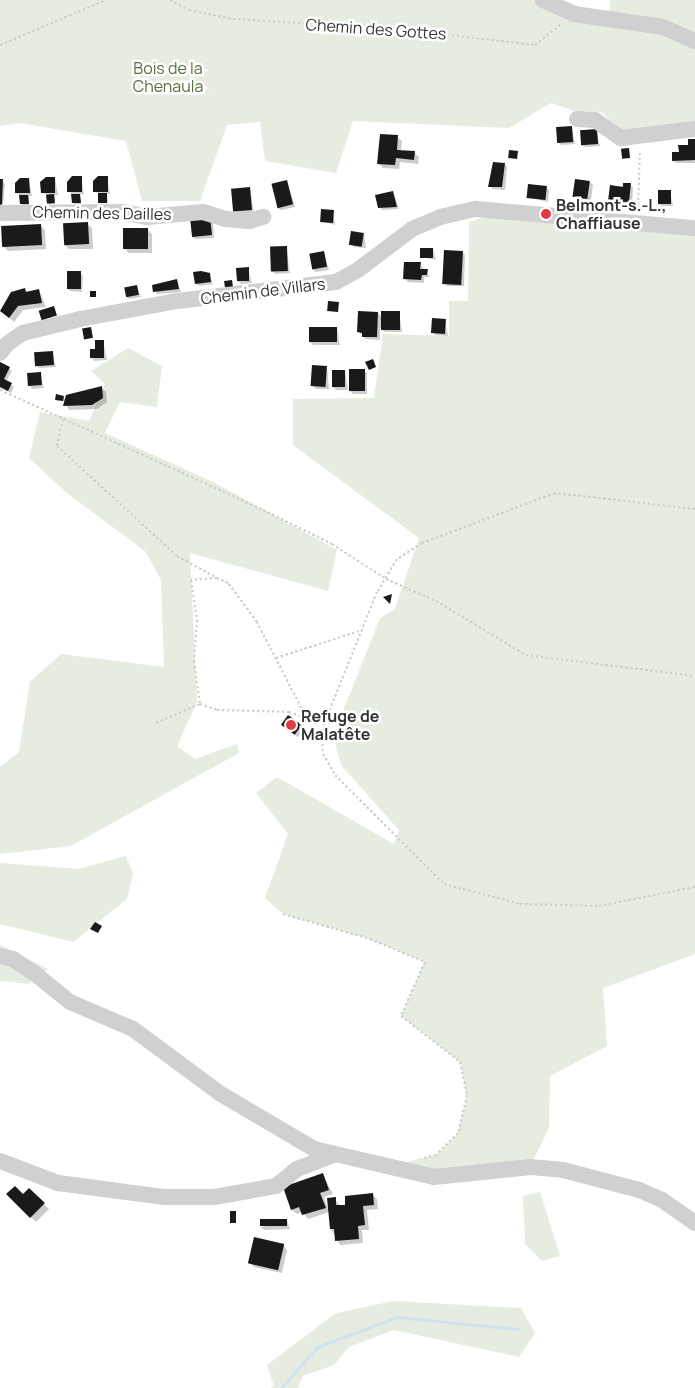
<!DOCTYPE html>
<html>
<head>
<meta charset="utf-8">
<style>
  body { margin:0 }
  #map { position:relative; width:695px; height:1388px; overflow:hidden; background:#fff; font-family:Manrope,sans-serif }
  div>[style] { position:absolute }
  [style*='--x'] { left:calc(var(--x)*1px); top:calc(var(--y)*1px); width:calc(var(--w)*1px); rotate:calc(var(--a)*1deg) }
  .green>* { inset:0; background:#e6ecdf }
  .shadow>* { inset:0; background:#0003 }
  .stream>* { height:3px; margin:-1.5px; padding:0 1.5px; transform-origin:1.5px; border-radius:1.5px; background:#cfe2ee }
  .building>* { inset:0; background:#1a1a1a; transform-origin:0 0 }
  .path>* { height:2px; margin-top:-1px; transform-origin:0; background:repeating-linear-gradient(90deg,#cdcdcd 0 2.5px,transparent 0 5px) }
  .minor>* { height:16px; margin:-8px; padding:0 8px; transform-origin:8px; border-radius:8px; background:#d0d0d0 }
  .dots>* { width:14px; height:14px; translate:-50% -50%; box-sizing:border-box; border:2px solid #fff; border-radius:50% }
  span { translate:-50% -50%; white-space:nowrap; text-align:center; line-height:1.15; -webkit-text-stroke:5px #fff; paint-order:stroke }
  .street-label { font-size:16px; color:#333 }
  .park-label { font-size:16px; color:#56703f }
  .poi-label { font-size:16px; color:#333; font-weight:700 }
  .left { translate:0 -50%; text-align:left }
</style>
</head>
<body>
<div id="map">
  <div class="green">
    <i style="clip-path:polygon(0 0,555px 0,583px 12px,609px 15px,610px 0,695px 0,695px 123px,622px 133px,602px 112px,574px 111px,551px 103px,509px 128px,353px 121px,336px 173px,265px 161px,260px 122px,227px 125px,200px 201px,142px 201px,126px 141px,20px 123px,0 126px)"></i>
    <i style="clip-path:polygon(485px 217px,695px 236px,695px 954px,603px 988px,607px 1046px,550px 1076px,549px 1128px,530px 1167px,434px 1177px,388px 1166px,436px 1155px,458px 1133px,467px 1095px,460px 1062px,401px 1016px,425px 962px,370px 939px,283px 914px,265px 898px,288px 834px,256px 793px,277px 777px,394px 844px,399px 830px,341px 765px,333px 736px,380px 618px,395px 609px,419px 538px,293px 445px,293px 399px,374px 398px,383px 334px,449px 336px,449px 301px,468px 301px,469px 222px)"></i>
    <i style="clip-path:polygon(128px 348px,162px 366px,157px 407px,120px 402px,105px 433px,213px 482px,337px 550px,328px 591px,190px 553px,197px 702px,177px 746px,195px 759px,237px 744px,239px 753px,71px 846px,0 854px,0 767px,19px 752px,30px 682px,61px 654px,164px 667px,161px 580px,145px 551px,68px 494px,29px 458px,40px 412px,89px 421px,105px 384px,91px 371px)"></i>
    <i style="clip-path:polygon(126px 856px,133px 874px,127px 899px,73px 942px,0 924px,0 863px,78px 869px)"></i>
    <i style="clip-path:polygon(0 945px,48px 969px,28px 984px,0 981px)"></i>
    <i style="clip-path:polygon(540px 1192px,560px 1256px,542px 1261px,525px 1244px,523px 1196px)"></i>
    <i style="clip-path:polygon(394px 1301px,521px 1308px,535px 1333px,519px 1357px,394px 1330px,349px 1347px,334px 1365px,303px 1376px,298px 1388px,270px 1388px,274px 1386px,267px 1365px,336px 1313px)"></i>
  </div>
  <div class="shadow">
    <i style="clip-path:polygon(572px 128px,575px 144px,561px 145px,558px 142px)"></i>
    <i style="clip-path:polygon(596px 130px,600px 146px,585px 147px,582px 145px)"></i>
    <i style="clip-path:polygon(397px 137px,402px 141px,401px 151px,414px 152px,419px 157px,418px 164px,400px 162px,399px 169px,383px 168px,378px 163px)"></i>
    <i style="clip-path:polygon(695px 140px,695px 163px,676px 163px,673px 160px)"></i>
    <i style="clip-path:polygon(504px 164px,507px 167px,505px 190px,493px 189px,490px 186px)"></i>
    <i style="clip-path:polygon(81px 177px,84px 194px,79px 194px,81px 204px,74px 204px,72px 194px,68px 191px)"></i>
    <i style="clip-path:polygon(107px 177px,110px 194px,107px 194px,108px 203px,100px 203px,99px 194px,94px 191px)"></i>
    <i style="clip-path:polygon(55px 178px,58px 195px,55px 195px,55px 204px,48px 204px,47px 195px,42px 192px)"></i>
    <i style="clip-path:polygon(29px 179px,32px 196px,29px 196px,29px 205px,22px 205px,21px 196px,16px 193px)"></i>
    <i style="clip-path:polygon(0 180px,5px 183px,3px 205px,0 205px)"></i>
    <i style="clip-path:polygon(287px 181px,295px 207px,281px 210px,278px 208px)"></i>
    <i style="clip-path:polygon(590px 182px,593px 185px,591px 200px,577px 199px,574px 196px)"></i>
    <i style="clip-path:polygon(630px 185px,633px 187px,632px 205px,610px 200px,611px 187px)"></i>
    <i style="clip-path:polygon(546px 187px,549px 190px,548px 202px,528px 197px)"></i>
    <i style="clip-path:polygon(250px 188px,254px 213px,236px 213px,233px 211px)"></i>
    <i style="clip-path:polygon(393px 192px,399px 209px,382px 210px,379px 207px)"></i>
    <i style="clip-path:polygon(670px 192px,673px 206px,661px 206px,658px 203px)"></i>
    <i style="clip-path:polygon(333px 212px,335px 225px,321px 221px)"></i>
    <i style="clip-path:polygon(213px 220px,214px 238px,195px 239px,192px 236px)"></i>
    <i style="clip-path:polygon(87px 224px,92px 228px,93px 249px,69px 249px,65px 245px)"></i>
    <i style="clip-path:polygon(40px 225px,45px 230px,46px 249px,8px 251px,3px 246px)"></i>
    <i style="clip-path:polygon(147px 229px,152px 234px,152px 253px,129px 253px,125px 249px)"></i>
    <i style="clip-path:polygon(364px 234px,366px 248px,354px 247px,351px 245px)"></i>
    <i style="clip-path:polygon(286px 247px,290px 273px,275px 274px,272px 271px)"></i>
    <i style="clip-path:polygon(433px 249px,436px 260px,421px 257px)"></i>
    <i style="clip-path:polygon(324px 252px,329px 270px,316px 272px,313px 270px)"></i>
    <i style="clip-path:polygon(462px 252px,465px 255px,464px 286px,447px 286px,444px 283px)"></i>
    <i style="clip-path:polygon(420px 264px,430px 277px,424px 277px,424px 283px,408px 282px,405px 279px)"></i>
    <i style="clip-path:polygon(248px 268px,252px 283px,241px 284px,238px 281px)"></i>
    <i style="clip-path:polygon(80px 273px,83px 276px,82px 292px,70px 291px,67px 288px)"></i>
    <i style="clip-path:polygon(209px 274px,213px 284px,199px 286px,196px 283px)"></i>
    <i style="clip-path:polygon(177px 280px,181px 292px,157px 294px,155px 291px)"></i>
    <i style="clip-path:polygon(137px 287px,141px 297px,129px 299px,127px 296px)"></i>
    <i style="clip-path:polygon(39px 290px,46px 307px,23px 310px,14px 322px,6px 315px,12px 293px)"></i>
    <i style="clip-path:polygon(399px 312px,402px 332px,385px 332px,380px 328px,380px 340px,366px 339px,359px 332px,378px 313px,382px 317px)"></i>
    <i style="clip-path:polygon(445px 320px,448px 336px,435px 335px,433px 332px)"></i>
    <i style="clip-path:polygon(337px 328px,340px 345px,313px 345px,310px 342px)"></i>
    <i style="clip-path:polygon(103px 341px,107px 360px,94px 361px,92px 358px)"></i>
    <i style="clip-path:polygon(52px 352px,56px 367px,39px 368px,36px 365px)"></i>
    <i style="clip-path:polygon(0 363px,12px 371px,6px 381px,14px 387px,11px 393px,0 388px)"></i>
    <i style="clip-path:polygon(327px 367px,329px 389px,316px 389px,313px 386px)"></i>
    <i style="clip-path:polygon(364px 370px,367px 373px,367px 394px,353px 394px,350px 391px)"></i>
    <i style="clip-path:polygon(345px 371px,348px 390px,336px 390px,333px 387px)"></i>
    <i style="clip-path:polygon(40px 374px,44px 388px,32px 389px,30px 386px)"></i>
    <i style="clip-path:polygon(101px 388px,106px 392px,107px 402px,97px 409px,69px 410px,65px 402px,57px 399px,63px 397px,66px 400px)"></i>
    <i style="clip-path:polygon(301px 726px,304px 729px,298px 737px,285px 728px)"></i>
    <i style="clip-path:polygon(323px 1175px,333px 1194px,324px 1197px,328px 1209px,335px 1199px,340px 1206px,373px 1195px,377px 1199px,378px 1209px,367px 1210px,369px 1230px,362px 1230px,363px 1243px,340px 1245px,331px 1229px,329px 1212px,308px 1219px,302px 1212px,297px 1214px,292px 1210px,285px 1187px)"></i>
    <i style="clip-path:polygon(29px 1190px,49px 1209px,36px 1222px,8px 1194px,23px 1196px)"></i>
    <i style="clip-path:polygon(287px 1221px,290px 1229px,264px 1230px,261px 1227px)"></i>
    <i style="clip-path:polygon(283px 1245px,287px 1250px,282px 1273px,254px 1267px,250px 1263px)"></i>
  </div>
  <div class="stream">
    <i style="--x:281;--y:1388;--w:55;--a:-48.7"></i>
    <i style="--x:317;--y:1347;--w:85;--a:-20.6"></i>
    <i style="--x:397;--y:1317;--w:122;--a:5.7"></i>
  </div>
  <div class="building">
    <i style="left:572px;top:126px;width:16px;height:16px;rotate:86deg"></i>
    <i style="left:597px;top:129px;width:15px;height:17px;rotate:86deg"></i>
    <i style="clip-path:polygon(380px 134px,398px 135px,397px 150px,415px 151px,414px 160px,396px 158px,395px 165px,377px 164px)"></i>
    <i style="clip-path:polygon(688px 139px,695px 139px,695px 160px,672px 161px,672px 152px,679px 152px,678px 145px,688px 145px)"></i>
    <i style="left:629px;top:148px;width:10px;height:8px;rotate:84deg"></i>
    <i style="left:509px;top:150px;width:9px;height:8px;rotate:6deg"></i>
    <i style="clip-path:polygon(493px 162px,505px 163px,502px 187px,488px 187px)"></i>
    <i style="clip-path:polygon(72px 176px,82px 176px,82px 192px,67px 192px,67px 182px)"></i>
    <i style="clip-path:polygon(98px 176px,108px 176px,108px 192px,93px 192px,93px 181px)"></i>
    <i style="clip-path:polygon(46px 177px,55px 177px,55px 193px,41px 193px,40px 182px)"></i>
    <i style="clip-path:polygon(20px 178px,29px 178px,30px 193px,15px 193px,15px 183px)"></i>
    <i style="clip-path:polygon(0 179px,3px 179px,2px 204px,0 205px)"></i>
    <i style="left:575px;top:179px;width:15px;height:18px;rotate:8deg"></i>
    <i style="left:287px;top:180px;width:25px;height:16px;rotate:76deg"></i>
    <i style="clip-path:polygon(623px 183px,631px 183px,629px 202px,608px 201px,610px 185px,623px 187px)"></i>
    <i style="left:528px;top:184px;width:19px;height:14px;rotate:6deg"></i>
    <i style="left:250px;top:187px;width:23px;height:19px;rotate:85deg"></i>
    <i style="left:658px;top:190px;width:13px;height:14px"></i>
    <i style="clip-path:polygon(393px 191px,397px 207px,378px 208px,375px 195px)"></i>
    <i style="left:98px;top:193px;width:9px;height:10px"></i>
    <i style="left:54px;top:194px;width:9px;height:8px;rotate:84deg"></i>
    <i style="clip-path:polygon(71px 194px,80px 194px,81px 203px,72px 203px)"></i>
    <i style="clip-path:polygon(19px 195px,28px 195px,29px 204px,20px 204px)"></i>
    <i style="left:559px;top:198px;width:8px;height:8px;rotate:14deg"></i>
    <i style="left:321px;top:209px;width:13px;height:13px;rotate:4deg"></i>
    <i style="left:210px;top:216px;width:19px;height:20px;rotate:84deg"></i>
    <i style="left:88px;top:222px;width:22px;height:25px;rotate:87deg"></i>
    <i style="left:41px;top:224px;width:21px;height:40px;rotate:87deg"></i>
    <i style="left:123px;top:228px;width:25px;height:21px"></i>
    <i style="left:351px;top:231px;width:13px;height:14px;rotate:9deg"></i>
    <i style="left:287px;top:246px;width:25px;height:17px;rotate:88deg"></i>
    <i style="left:420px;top:248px;width:13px;height:10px"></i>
    <i style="left:444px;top:250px;width:19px;height:34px;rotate:3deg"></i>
    <i style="left:324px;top:251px;width:16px;height:15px;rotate:79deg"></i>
    <i style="clip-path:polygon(404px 262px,421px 262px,420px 269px,428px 269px,427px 275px,422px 275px,421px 280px,403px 279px)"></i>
    <i style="clip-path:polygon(249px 267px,249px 281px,237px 281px,236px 268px)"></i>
    <i style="left:67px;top:271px;width:14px;height:18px"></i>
    <i style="clip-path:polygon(201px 271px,210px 273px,211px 282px,195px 284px,193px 272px)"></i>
    <i style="clip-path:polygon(177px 279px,179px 289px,153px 292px,152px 285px)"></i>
    <i style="left:232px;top:280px;width:7px;height:8px;rotate:82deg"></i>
    <i style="left:137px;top:285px;width:10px;height:13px;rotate:79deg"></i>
    <i style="clip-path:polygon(25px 288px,26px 292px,39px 289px,42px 303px,18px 306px,9px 318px,0 311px,11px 292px)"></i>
    <i style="left:90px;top:291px;width:6px;height:6px"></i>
    <i style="left:328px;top:301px;width:11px;height:10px;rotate:5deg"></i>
    <i style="left:54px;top:306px;width:10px;height:16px;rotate:73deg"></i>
    <i style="clip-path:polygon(358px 311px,378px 312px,377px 337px,362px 337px,362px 333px,357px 332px)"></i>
    <i style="left:381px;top:311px;width:19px;height:19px"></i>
    <i style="left:432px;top:318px;width:14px;height:15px;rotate:4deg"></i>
    <i style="left:91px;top:327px;width:11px;height:9px;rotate:80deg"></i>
    <i style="left:309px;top:327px;width:28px;height:15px"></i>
    <i style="clip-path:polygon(95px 340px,104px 340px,104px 358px,90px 358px,90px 349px,95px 349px)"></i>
    <i style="left:53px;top:351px;width:14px;height:19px;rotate:86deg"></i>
    <i style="clip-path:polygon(373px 359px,376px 367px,369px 370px,365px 362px)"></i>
    <i style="clip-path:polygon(0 362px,10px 367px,4px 379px,12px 383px,8px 391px,0 387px)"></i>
    <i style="left:312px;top:365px;width:15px;height:21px;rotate:4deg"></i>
    <i style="left:349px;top:369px;width:16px;height:22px"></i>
    <i style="left:332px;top:370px;width:13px;height:17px"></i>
    <i style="left:41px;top:372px;width:13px;height:14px;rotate:86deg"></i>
    <i style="clip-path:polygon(102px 386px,103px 398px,92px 405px,63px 406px,66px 395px)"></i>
    <i style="clip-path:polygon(56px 394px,64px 396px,63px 401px,55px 400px)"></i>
    <i style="clip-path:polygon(392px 594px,390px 604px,383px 597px)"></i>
    <i style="left:288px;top:715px;width:17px;height:12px;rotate:36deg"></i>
    <i style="clip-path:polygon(95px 922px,102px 926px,98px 933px,90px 929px)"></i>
    <i style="clip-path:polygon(323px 1173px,329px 1190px,320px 1193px,326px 1208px,302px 1215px,299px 1207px,291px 1210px,283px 1187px)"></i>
    <i style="clip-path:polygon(15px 1186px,23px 1194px,29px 1188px,45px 1203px,30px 1218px,6px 1194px)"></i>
    <i style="clip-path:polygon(373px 1193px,374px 1205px,363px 1206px,365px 1225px,358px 1226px,359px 1239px,335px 1241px,334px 1229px,330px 1229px,327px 1198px,336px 1197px,336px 1205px,345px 1205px,345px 1196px)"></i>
    <i style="left:230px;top:1211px;width:6px;height:12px"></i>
    <i style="left:287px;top:1219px;width:7px;height:27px;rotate:90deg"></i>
    <i style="left:254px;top:1237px;width:31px;height:27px;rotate:13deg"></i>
  </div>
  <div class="path">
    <i style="--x:170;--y:0;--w:21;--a:28"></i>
    <i style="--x:189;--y:10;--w:45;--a:11.6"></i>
    <i style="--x:233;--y:19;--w:174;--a:3.6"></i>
    <i style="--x:407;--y:30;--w:129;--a:6.7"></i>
    <i style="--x:535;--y:45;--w:35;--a:-39"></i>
    <i style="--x:0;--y:45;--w:115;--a:-23"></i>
    <i style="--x:638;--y:210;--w:60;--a:-88.1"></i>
    <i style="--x:0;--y:390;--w:289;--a:24.5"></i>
    <i style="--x:263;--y:510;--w:77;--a:26.2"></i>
    <i style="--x:332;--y:544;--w:64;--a:32.9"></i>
    <i style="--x:386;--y:579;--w:55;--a:23.7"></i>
    <i style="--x:436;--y:601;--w:105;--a:31"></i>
    <i style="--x:526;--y:655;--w:170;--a:7.1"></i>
    <i style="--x:63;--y:419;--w:28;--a:103"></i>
    <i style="--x:57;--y:446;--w:163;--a:42.5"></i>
    <i style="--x:177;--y:556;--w:46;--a:28.8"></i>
    <i style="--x:695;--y:509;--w:141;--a:-173.5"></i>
    <i style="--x:555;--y:493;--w:142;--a:159.4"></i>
    <i style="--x:422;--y:543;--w:30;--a:147"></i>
    <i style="--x:397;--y:559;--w:39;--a:121"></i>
    <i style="--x:377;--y:592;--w:142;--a:111.9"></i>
    <i style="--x:324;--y:724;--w:15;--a:98"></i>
    <i style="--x:322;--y:739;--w:15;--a:86"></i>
    <i style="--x:323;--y:754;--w:24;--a:60"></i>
    <i style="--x:335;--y:775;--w:154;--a:45"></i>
    <i style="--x:444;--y:884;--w:79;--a:14.7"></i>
    <i style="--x:520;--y:904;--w:79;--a:1.5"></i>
    <i style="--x:599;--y:906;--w:98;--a:-11.2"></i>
    <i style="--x:276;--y:658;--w:87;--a:-18"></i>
    <i style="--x:306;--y:717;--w:107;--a:-117.3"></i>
    <i style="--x:257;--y:622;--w:49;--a:-126.6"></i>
    <i style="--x:228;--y:583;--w:12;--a:-156"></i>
    <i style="--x:217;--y:578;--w:26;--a:176"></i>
    <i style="--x:191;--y:580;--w:40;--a:81.5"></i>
    <i style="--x:197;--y:620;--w:41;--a:94.2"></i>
    <i style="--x:194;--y:661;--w:43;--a:82.1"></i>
    <i style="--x:200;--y:704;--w:18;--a:19"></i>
    <i style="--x:217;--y:710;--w:72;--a:1.6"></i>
    <i style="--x:289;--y:712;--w:37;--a:19"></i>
    <i style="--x:156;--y:723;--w:48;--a:-23.4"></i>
    <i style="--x:283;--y:914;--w:91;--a:16"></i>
    <i style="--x:370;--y:939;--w:60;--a:22.7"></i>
    <i style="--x:425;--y:962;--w:59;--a:114"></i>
    <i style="--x:401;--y:1016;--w:75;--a:37.9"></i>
    <i style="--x:460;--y:1062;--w:34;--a:78"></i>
    <i style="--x:467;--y:1095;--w:39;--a:103"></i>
    <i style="--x:458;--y:1133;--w:31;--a:135"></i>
    <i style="--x:436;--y:1155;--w:16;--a:166"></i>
  </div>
  <div class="minor">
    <i style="--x:543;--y:0;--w:34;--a:24"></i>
    <i style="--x:574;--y:14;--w:90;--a:8.3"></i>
    <i style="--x:663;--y:27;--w:35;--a:24"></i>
    <i style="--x:577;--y:119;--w:18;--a:3"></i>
    <i style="--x:595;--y:120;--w:32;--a:35"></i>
    <i style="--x:621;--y:138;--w:75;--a:-6.9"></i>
    <i style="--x:0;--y:213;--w:123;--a:-0.5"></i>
    <i style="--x:123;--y:212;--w:25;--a:12"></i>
    <i style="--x:147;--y:217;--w:56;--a:-5.1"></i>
    <i style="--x:203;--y:212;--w:24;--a:17"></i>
    <i style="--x:226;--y:219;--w:23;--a:5"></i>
    <i style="--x:249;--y:221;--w:15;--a:-16"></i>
    <i style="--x:0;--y:353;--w:11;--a:-52"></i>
    <i style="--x:7;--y:344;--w:19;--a:-35"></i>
    <i style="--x:23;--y:333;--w:59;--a:-13.8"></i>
    <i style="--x:80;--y:319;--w:99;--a:-10.5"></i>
    <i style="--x:177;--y:301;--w:160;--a:-6.8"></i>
    <i style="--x:336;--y:282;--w:26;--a:-29"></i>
    <i style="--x:359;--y:269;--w:66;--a:-37"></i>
    <i style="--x:412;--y:229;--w:30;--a:-23"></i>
    <i style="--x:440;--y:217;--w:37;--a:-13"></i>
    <i style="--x:476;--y:209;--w:220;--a:5"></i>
    <i style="--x:0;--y:956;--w:13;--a:13"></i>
    <i style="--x:13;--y:959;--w:25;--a:34"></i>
    <i style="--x:34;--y:973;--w:46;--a:38.9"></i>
    <i style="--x:70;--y:1002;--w:69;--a:23.2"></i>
    <i style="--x:133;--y:1029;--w:109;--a:36.5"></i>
    <i style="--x:221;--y:1094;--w:108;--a:30.6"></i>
    <i style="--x:314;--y:1149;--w:123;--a:13.1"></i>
    <i style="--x:434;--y:1177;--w:97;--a:-5.9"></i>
    <i style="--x:530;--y:1167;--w:33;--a:5"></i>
    <i style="--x:563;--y:1170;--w:79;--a:14.7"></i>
    <i style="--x:639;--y:1190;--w:25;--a:23"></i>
    <i style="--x:662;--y:1200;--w:40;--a:34.9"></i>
    <i style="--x:0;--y:1161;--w:62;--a:20.8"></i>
    <i style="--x:58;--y:1183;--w:108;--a:7.5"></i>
    <i style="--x:165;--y:1197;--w:49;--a:0"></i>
    <i style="--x:214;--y:1197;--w:63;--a:-10.1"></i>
    <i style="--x:276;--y:1186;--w:27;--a:-39"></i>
    <i style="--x:297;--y:1169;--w:39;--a:-21"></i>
  </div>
  <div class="dots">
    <i style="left:546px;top:214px;background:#e63946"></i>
    <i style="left:291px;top:725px;background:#e63946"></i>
  </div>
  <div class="street-label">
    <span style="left:376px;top:29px;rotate:4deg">Chemin des Gottes</span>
    <span style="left:102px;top:213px;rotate:1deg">Chemin des Dailles</span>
    <span style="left:263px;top:291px;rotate:-7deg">Chemin de Villars</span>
  </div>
  <div class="park-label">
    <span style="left:168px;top:77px">Bois de la<br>Chenaula</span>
  </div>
  <div class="poi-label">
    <span class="left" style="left:556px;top:214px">Belmont-s.-L.,<br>Chaffiause</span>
    <span class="left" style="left:301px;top:725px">Refuge de<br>Malatête</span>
  </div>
</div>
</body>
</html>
